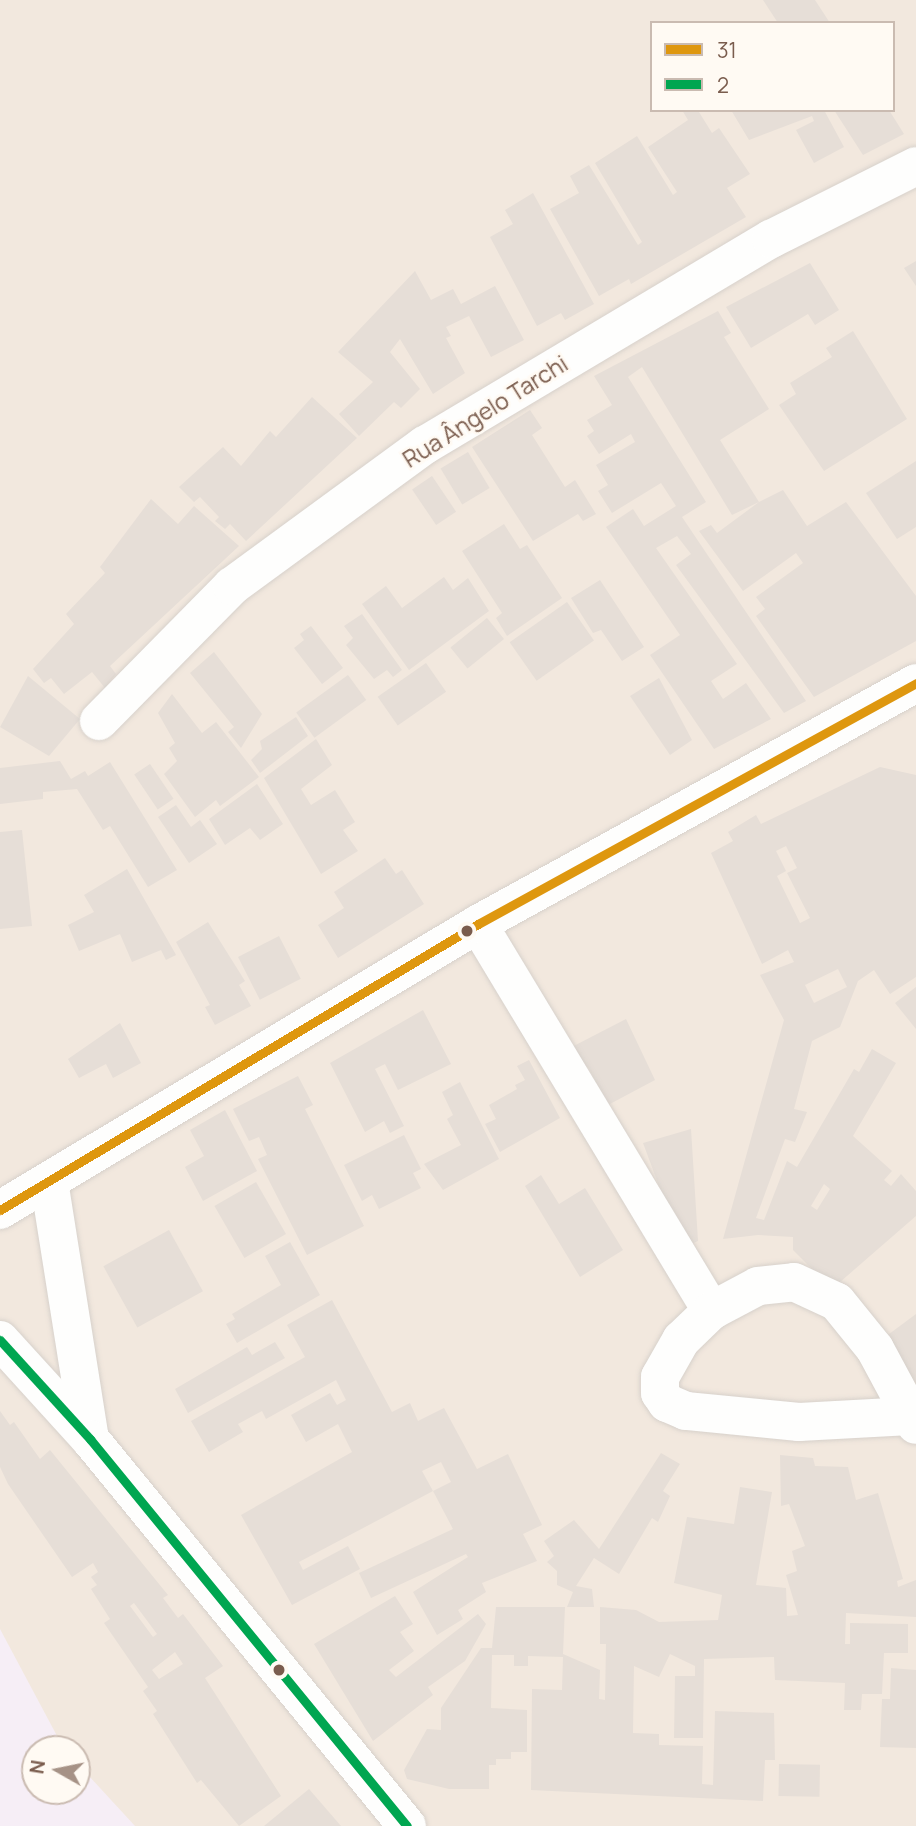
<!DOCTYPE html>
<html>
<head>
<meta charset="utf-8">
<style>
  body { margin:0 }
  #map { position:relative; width:916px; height:1826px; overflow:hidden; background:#f9f5f0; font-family:Manrope,sans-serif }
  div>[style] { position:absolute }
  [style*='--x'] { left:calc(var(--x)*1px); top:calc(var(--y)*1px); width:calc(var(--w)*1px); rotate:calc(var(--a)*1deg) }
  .residential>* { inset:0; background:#f2e8de }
  .education>* { inset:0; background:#f6eef6 }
  .building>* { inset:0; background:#e6ded7; transform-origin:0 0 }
  .roads { filter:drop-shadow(0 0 2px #d7d1cb) drop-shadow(0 0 2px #d7d1cb) }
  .minor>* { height:38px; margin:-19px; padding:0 19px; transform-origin:19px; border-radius:19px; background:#fefefd }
  .bus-1>* { height:9px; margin:-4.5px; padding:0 4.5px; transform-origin:4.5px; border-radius:4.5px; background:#de970f }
  .bus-2>* { height:9px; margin:-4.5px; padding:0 4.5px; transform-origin:4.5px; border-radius:4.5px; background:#00a651 }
  .dots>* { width:19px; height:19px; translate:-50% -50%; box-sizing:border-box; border:4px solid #fffaf3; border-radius:50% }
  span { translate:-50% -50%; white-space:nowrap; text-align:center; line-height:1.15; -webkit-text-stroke:5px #fffaf3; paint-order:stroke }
  .street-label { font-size:23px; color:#7a5c4d }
  .legend { position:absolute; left:650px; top:21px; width:245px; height:91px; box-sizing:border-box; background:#fffaf3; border:2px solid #cabbb1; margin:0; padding:9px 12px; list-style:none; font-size:21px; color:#7a5c4d }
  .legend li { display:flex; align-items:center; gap:14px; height:35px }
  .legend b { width:35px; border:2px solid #cabbb1 }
  .north { position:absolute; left:21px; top:1735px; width:70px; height:70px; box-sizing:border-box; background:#fffaf3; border:2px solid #cabbb1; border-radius:50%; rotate:279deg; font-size:19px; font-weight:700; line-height:28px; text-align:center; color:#7a5c4d }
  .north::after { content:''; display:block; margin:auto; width:24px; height:32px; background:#a69286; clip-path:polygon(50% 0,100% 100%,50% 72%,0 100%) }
</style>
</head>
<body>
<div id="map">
  <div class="residential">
    <i style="clip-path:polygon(evenodd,0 0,916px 0,916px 1826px,0 1826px,0 0,652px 23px,893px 23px,893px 110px,652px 110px,652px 23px,0 0,35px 1749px,77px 1749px,77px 1791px,35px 1791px,35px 1749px)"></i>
  </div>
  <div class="education">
    <i style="clip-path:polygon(0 1629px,64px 1749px,35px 1749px,35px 1791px,77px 1791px,77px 1763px,135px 1826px,0 1826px)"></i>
  </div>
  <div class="building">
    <i style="clip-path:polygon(763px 0,815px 0,830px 23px,778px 23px)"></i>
    <i style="clip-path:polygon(682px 110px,702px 110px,699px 112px,712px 133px,719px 128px,750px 174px,727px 188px,746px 217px,631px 284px,629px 279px,599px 296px,550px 209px,579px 193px,570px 176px,589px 165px,638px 245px,642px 242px,595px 163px,637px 136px,673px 195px,677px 192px,648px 147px,688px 120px)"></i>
    <i style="clip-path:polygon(731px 110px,824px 110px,844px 147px,814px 163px,796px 130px,814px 121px,812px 116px,749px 140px)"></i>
    <i style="clip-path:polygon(834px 110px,889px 110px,904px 134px,863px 155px)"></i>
    <i style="clip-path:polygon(533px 193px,594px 304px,565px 320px,561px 313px,537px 326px,490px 237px,513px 224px,505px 210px)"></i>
    <i style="clip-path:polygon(916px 261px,916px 286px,904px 268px)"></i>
    <i style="clip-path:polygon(810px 263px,839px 310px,815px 325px,808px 314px,751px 348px,726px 307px)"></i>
    <i style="clip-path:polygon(415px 271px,431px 300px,453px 289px,461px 304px,495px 286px,524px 340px,491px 357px,469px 316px,446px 327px,451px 336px,446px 338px,465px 373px,433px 394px,400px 339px,390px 352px,420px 389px,401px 408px,394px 402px,359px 436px,339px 414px,373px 382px,338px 352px)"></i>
    <i style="clip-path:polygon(718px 311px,731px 333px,724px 337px,769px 409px,720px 440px,759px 502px,783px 490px,807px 526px,846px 502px,916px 596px,916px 641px,814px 697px,756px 616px,765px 609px,756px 597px,803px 563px,796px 553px,743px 591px,699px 531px,711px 525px,717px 533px,759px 502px,732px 515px,642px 367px,628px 377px,706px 502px,682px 517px,806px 701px,784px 713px,676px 565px,691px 554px,677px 536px,656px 548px,737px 664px,711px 681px,723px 699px,746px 683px,771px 719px,714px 749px,650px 655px,680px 635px,606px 527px,633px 509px,644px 526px,676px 506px,661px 483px,612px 513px,598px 491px,608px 485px,596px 465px,635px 442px,631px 434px,599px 454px,587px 436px,594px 431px,587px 420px,612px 405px,594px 376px)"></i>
    <i style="clip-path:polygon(853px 331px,907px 419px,824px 471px,779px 405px,796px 394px,790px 383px,832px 357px,826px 348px)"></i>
    <i style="clip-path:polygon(312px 397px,357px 438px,246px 541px,230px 524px,225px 529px,215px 521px,219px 517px,200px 497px,194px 502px,179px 487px,223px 447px,241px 466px,270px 431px,276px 437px)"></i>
    <i style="clip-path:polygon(530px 410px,542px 428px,532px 435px,565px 487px,575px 480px,596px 514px,583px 521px,578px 514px,533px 541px,472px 447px)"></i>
    <i style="left:468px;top:452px;width:42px;height:32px;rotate:59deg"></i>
    <i style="clip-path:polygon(916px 461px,916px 527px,897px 539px,866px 493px)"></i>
    <i style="left:432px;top:476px;width:43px;height:24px;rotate:56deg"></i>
    <i style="clip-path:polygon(151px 499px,178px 524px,194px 506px,239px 546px,110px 666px,116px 674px,105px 688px,92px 672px,64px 694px,51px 678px,44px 683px,33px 669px,74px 624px,66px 614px,105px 573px,100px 567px)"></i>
    <i style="clip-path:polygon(504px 524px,520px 549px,527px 545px,562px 598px,507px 636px,496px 618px,502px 613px,462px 551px)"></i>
    <i style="clip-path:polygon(444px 577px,453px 590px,468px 578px,489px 611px,409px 670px,362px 604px,386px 586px,402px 608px)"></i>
    <i style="clip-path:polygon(600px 580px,644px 647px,622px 661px,601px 630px,593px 633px,571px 598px)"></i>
    <i style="left:567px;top:602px;width:47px;height:70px;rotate:55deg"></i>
    <i style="clip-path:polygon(362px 614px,402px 670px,393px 677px,387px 670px,374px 679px,346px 645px,353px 638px,344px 626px)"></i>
    <i style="left:487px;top:618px;width:27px;height:47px;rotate:51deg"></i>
    <i style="clip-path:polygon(311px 626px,343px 668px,322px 684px,294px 648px,304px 640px,300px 634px)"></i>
    <i style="clip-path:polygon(214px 652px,262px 714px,241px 748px,228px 732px,234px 727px,190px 673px)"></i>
    <i style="left:426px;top:663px;width:35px;height:59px;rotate:55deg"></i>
    <i style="left:348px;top:675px;width:31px;height:64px;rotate:54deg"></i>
    <i style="clip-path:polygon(28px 676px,80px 719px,49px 756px,0 727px)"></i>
    <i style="clip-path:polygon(659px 678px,692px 740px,670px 755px,630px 696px)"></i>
    <i style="clip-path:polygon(172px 694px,202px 733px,216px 722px,259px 777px,220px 806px,216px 800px,195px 817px,164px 774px,177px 761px,169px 748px,175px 743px,158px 713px)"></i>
    <i style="clip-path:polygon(296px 717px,308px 736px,260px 773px,251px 760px,262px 749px,260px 741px)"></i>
    <i style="clip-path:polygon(316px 739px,332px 765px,301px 789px,311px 805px,335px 790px,355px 822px,343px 830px,358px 851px,321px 874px,264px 778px)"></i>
    <i style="clip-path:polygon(60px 761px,71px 779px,85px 771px,88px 776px,110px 762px,177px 870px,148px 887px,110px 826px,103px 830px,77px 789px,43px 792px,43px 799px,0 804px,0 768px)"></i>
    <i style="left:150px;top:764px;width:42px;height:19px;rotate:56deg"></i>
    <i style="clip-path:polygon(evenodd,880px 767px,916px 775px,916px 977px,890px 994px,874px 970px,858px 981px,840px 1027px,812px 1041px,794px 1109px,807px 1112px,795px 1142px,785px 1139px,756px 1218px,764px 1220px,787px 1161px,797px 1167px,854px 1069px,859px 1072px,872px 1049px,896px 1063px,853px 1136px,892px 1171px,884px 1180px,891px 1186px,901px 1174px,916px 1191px,916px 1216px,832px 1289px,793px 1250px,793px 1237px,758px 1235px,723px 1239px,784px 1020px,760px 975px,794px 962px,788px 950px,762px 964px,711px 853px,733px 841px,728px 832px,756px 815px,761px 824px,880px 767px,786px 846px,797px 868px,787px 873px,810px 918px,800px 923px,777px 876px,786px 871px,776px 851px,786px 846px,880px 767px,838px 969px,847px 987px,814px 1003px,805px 985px,838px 969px,880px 767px,824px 1184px,830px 1189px,817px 1210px,811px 1206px,824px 1184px)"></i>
    <i style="clip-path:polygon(257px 784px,283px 824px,260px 840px,250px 828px,225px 845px,209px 819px)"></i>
    <i style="clip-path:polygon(176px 805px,191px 827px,200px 820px,217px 844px,189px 863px,158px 817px)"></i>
    <i style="clip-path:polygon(22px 830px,32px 926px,0 929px,0 832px)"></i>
    <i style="clip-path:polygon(385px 858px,396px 874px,402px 870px,424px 904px,338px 958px,318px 925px,344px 908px,334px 892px)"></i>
    <i style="clip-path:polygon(127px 869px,175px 953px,176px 955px,166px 960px,161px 950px,132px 962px,120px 934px,79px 951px,68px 925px,94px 912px,84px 895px)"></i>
    <i style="clip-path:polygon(208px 922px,245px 981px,239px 985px,251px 1006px,215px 1025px,205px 1007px,210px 1005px,176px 942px)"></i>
    <i style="left:279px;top:936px;width:48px;height:46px;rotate:63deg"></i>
    <i style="clip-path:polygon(916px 987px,916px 1029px,895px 1003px)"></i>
    <i style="clip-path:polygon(423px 1010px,451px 1064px,398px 1090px,385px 1064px,375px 1069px,404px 1126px,390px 1133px,384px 1121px,365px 1132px,330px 1063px)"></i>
    <i style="clip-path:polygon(626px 1019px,655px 1080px,608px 1105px,588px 1067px,577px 1074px,564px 1051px)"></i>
    <i style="clip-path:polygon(120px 1023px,141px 1063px,113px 1078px,106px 1064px,79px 1078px,68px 1059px)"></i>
    <i style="clip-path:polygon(529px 1060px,560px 1118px,500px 1152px,485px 1124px,496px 1119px,489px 1105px,517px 1089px,515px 1085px,525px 1080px,517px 1066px)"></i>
    <i style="clip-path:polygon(298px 1076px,313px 1105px,305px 1109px,364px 1226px,307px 1255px,258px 1159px,267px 1155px,259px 1137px,249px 1141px,233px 1109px)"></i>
    <i style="clip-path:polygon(460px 1082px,499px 1159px,443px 1190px,424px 1164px,461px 1145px,447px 1119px,453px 1115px,442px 1092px)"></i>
    <i style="clip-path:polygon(225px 1110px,257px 1171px,203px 1201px,185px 1167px,204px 1156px,190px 1130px)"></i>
    <i style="clip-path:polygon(691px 1129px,698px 1241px,682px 1248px,643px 1143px)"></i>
    <i style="clip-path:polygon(404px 1135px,421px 1169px,413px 1173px,421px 1188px,379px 1209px,372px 1195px,362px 1201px,344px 1165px)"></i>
    <i style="clip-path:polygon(541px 1175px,559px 1204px,585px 1188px,623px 1250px,580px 1277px,525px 1186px)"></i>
    <i style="left:256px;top:1182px;width:60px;height:48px;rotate:60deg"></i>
    <i style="left:169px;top:1230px;width:70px;height:75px;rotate:61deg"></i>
    <i style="clip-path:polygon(290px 1242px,320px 1295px,237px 1343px,226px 1324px,235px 1319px,232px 1314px,281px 1285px,265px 1256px)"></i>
    <i style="clip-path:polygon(332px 1300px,392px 1412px,410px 1403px,418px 1421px,444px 1408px,477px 1469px,508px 1454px,542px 1525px,523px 1534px,537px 1561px,482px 1583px,486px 1592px,458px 1610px,463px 1619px,437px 1635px,413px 1592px,468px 1557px,466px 1554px,371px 1598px,359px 1573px,453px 1529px,433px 1491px,451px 1482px,441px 1462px,422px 1471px,433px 1491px,299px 1562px,303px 1570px,348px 1546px,360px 1569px,292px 1605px,241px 1515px,352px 1452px,338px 1424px,306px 1442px,291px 1415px,330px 1393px,337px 1405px,346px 1400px,336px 1380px,266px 1419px,262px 1411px,238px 1424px,243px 1432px,209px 1452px,191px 1421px,305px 1357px,287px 1325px)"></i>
    <i style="clip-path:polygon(916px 1314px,916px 1386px,881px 1340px)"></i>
    <i style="clip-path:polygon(275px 1342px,285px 1358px,188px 1413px,175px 1389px,247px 1347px,252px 1355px)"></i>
    <i style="clip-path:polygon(evenodd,0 1411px,10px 1425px,14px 1422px,40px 1459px,50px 1450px,168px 1595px,163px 1598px,178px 1618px,183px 1614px,223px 1666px,205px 1678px,281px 1796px,239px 1826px,201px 1780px,197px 1783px,153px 1714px,157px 1711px,143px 1691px,148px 1687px,104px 1623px,110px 1619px,91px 1589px,97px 1585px,91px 1577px,98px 1572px,93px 1563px,72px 1577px,8px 1484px,0 1467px,0 1411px,134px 1603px,157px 1634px,153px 1637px,130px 1606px,134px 1603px,0 1411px,175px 1652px,183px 1664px,159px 1679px,152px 1670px,175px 1652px)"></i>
    <i style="clip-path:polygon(661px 1453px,680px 1464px,663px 1491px,670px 1496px,658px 1522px,652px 1518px,619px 1574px,594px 1558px,576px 1586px,592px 1589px,594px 1607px,567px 1607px,573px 1592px,557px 1585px,557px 1571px,547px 1562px,554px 1556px,544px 1541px,574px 1520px,599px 1549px)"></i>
    <i style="clip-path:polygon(780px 1455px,813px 1458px,815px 1466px,848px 1467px,856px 1500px,878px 1493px,903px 1579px,897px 1581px,898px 1587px,916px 1580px,916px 1617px,846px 1613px,845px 1644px,850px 1644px,850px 1623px,908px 1624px,908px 1653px,884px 1653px,882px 1694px,862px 1694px,861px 1710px,844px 1710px,845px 1683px,775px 1680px,774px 1657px,704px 1659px,703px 1738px,674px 1738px,675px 1676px,695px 1676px,695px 1666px,670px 1654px,659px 1677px,634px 1666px,633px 1733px,659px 1734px,659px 1745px,703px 1746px,702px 1784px,713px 1785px,715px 1711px,774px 1713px,775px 1760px,765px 1760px,763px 1801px,531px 1790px,532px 1689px,562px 1690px,563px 1657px,528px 1656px,528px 1666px,514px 1666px,514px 1655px,492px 1655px,491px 1708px,527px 1710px,527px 1752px,511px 1752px,511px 1759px,496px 1759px,496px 1765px,489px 1765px,489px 1789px,449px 1789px,407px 1779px,404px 1770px,427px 1729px,441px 1730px,441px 1708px,481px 1648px,492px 1648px,496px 1607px,565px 1607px,563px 1654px,600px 1670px,599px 1699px,605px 1700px,606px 1644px,600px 1644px,600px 1607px,636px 1610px,659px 1622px,718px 1620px,722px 1595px,674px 1583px,687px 1517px,734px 1524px,740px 1487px,772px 1492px,756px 1585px,786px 1588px,787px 1616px,798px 1615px,786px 1575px,797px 1571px,792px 1551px,805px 1546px,789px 1504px,781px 1506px)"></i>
    <i style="clip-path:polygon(395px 1596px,413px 1624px,400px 1632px,414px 1651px,389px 1670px,396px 1677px,478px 1614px,486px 1624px,465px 1661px,428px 1687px,433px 1695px,373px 1741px,314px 1644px)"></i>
    <i style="clip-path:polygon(891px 1668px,916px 1670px,916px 1748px,880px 1747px,882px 1699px,890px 1699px)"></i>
    <i style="left:779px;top:1764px;width:41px;height:32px;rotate:1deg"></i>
    <i style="clip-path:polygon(309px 1789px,341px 1826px,264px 1826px)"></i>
  </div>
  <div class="roads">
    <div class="minor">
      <i style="--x:99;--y:721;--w:190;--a:-45.4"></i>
      <i style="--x:232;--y:586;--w:239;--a:-36.2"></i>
      <i style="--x:425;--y:445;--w:403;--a:-30.8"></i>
      <i style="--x:771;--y:239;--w:162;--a:-26.7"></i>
      <i style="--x:478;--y:924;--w:452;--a:58.9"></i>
      <i style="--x:49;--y:1181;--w:261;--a:81"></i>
      <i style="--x:0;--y:1210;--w:557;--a:-30.89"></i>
      <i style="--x:478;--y:924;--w:500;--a:-28.8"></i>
      <i style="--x:0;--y:1340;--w:134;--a:47.7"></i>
      <i style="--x:90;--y:1439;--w:500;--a:50.68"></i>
      <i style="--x:910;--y:1416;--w:111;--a:176.9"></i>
      <i style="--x:799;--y:1422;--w:114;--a:-174.4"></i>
      <i style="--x:686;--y:1411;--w:21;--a:-157"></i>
      <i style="--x:667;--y:1403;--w:12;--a:-125"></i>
      <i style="--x:660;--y:1393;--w:16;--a:-90"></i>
      <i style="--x:660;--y:1377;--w:43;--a:-60.4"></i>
      <i style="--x:681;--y:1340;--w:42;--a:-44"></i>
      <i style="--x:711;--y:1311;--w:53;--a:-28"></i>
      <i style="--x:758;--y:1286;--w:36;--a:-6"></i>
      <i style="--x:794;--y:1282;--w:47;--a:24.9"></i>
      <i style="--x:837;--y:1302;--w:60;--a:51"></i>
      <i style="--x:875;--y:1349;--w:86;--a:61.7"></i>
    </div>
  </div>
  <div class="bus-1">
    <i style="--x:0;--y:1210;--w:557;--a:-30.89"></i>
    <i style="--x:478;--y:924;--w:500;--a:-28.8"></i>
  </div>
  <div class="bus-2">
    <i style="--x:0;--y:1340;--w:134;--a:47.7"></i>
    <i style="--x:90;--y:1439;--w:500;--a:50.68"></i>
  </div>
  <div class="dots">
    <i style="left:467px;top:931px;background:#7a5c4d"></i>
    <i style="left:279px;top:1670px;background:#7a5c4d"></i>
  </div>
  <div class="street-label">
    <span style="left:485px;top:411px;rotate:-32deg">Rua Ângelo Tarchi</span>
  </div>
  <ul class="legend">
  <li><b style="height:9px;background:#de970f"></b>31</li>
  <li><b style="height:9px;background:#00a651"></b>2</li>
  </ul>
  <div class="north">N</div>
</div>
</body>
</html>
